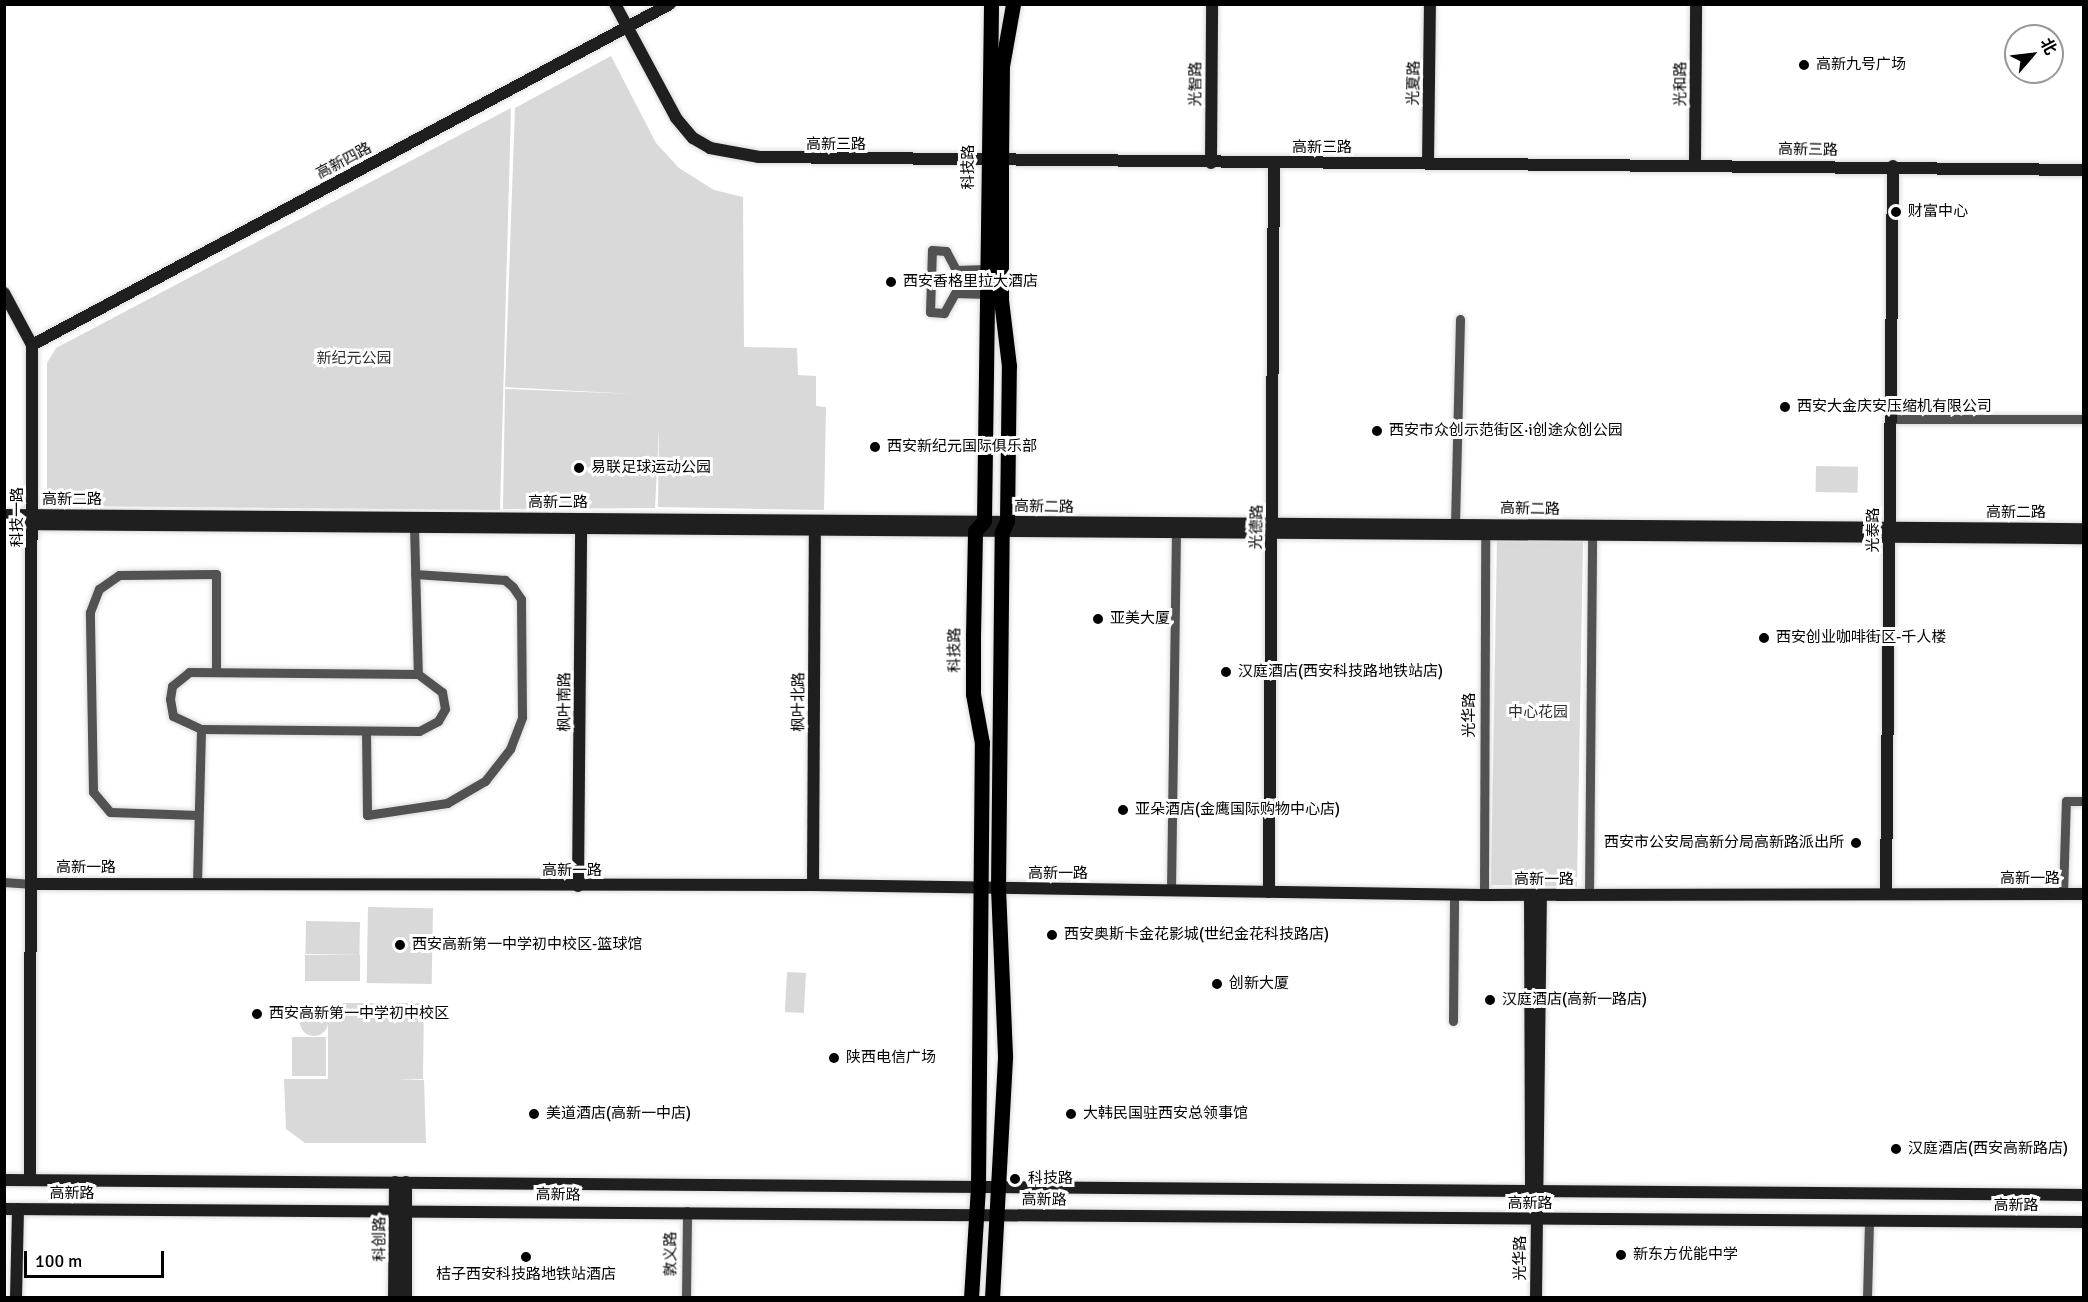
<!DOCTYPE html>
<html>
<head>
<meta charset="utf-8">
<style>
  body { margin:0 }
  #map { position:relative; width:2088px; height:1302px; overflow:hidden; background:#fff; font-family:Signika,"Noto Sans SC",sans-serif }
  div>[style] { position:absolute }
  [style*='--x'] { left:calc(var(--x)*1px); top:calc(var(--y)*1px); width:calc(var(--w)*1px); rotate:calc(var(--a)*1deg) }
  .green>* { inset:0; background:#d9d9d9; transform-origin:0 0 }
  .round { border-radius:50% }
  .roads { filter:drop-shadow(0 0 2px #dbdbdb) drop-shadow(0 0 2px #dbdbdb) }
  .street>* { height:9px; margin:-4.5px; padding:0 4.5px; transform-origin:4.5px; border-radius:4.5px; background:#525252 }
  .secondary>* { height:12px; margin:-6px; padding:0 6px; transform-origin:6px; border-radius:6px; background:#1f1f1f }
  .primary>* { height:15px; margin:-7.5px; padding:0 7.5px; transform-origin:7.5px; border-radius:7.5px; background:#000 }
  .dots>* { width:16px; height:16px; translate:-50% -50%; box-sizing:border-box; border:3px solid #fff; border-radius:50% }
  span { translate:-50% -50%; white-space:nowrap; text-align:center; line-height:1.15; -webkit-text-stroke:6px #fff; paint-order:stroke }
  .poi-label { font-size:15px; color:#000 }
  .left { translate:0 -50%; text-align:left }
  .right { translate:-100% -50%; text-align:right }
  .street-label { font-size:15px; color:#000 }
  .park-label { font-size:15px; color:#303030 }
  .frame { position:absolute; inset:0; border:6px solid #000; pointer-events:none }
  .north { position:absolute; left:2004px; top:24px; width:60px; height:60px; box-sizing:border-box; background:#fff; border:2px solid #999; border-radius:50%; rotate:62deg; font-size:16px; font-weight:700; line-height:24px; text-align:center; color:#000 }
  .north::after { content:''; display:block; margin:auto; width:21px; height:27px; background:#000; clip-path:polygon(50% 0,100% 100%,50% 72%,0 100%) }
  .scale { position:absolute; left:24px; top:1251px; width:140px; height:27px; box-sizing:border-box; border:3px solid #000; border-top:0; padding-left:8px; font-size:18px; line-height:21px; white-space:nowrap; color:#000; -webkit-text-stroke:4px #fff; paint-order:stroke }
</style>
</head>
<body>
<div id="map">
  <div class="green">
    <i style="clip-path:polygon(611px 56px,656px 143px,679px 168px,714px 190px,743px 197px,744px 347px,797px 348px,798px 375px,816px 376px,816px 406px,826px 407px,824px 510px,658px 507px,659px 427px,655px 508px,503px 509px,505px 389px,635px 394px,505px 387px,515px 108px)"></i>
    <i style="clip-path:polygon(511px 108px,500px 510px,65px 506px,47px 491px,47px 363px,56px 348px)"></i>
    <i style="left:1816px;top:466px;width:42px;height:26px;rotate:1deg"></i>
    <i style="left:1497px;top:540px;width:86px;height:345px;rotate:1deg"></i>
    <i style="left:368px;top:907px;width:65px;height:76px;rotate:1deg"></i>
    <i style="left:306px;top:921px;width:54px;height:33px;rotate:1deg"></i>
    <i style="left:305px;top:955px;width:55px;height:26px"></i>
    <i style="left:787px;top:972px;width:19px;height:40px;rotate:3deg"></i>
    <i style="clip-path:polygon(328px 1003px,424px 1003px,423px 1079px,398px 1079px,424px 1080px,426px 1143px,305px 1143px,286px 1129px,284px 1079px,328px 1079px)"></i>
    <i class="round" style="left:300px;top:1008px;width:28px;height:28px"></i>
    <i style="left:292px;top:1037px;width:34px;height:39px"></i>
  </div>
  <div class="roads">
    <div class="street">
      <i style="--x:986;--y:294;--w:31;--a:-178"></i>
      <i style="--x:955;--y:293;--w:23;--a:119"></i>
      <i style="--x:944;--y:313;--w:14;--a:-176"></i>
      <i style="--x:930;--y:312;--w:62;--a:-88.2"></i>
      <i style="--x:932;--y:250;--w:14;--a:4"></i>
      <i style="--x:946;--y:251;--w:21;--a:62"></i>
      <i style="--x:956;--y:270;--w:30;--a:-2"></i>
      <i style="--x:1890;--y:419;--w:194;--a:0"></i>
      <i style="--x:1455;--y:524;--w:205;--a:-88.6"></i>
      <i style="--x:414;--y:526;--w:148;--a:88.5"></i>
      <i style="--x:189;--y:672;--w:229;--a:0.5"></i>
      <i style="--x:418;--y:674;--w:30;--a:37"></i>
      <i style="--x:442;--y:692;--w:17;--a:80"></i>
      <i style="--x:445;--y:709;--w:14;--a:120"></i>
      <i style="--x:438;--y:721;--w:21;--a:152"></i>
      <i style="--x:419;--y:731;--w:218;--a:-179.5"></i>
      <i style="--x:201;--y:729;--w:31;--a:-155"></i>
      <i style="--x:173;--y:716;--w:17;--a:-100"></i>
      <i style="--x:170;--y:699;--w:13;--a:-81"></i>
      <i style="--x:172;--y:686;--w:22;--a:-39"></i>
      <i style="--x:366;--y:731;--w:84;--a:89.3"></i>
      <i style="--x:367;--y:815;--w:81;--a:-8.5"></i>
      <i style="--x:447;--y:803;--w:44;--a:-30.1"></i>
      <i style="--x:485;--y:781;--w:41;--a:-52"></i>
      <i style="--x:510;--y:749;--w:34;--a:-69"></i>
      <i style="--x:522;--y:717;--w:118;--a:-90.5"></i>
      <i style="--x:521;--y:599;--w:14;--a:-124"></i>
      <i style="--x:513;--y:587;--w:11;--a:-139"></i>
      <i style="--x:505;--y:580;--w:90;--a:-176.2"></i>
      <i style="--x:198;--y:815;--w:88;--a:-178"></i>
      <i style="--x:110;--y:812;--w:26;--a:-130"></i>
      <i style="--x:93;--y:792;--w:180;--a:-91"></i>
      <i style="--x:90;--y:612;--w:25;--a:-69"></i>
      <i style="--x:99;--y:589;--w:24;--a:-35"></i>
      <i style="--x:119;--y:575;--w:97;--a:-0.6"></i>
      <i style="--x:216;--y:574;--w:98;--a:90"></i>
      <i style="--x:4;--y:882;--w:28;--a:4"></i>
      <i style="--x:197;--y:883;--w:154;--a:-88.5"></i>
      <i style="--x:1171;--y:890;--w:356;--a:-89.2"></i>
      <i style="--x:2063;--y:894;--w:93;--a:-88.2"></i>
      <i style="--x:2066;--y:801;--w:18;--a:0"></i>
      <i style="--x:1484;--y:895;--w:361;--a:-89.8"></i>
      <i style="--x:1589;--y:895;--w:360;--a:-89.5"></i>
      <i style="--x:1453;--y:1021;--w:126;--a:-89.5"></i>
      <i style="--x:686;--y:1298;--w:87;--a:-89.3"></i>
      <i style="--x:1867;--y:1298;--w:78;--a:-88.5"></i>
    </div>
    <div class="secondary">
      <i style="--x:615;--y:4;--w:129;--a:61.8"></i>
      <i style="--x:676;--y:118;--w:26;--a:50"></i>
      <i style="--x:693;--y:138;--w:20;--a:30"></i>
      <i style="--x:710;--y:148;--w:50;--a:10.4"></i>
      <i style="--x:759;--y:157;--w:1325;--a:0.56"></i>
      <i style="--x:1211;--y:163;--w:159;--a:-89.6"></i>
      <i style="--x:1428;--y:163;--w:159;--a:-89.3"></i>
      <i style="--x:1695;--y:163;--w:159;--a:-89.6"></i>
      <i style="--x:4;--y:293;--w:59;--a:61.7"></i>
      <i style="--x:32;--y:345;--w:835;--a:90.14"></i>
      <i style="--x:32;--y:345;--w:723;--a:-28.12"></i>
      <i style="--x:4;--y:515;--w:2080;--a:0.39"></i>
      <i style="--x:4;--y:524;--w:2080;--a:0.39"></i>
      <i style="--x:32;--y:884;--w:781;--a:0.07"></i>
      <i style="--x:813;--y:885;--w:671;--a:0.85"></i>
      <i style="--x:1484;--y:895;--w:600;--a:-0.1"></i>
      <i style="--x:813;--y:885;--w:361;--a:-89.7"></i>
      <i style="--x:578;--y:886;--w:367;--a:-89.5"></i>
      <i style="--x:1269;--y:892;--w:728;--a:-89.61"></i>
      <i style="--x:1886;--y:893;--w:727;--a:-89.45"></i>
      <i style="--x:1530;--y:895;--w:302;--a:89.8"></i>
      <i style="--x:4;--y:1180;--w:2080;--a:0.41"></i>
      <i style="--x:4;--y:1209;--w:2080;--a:0.36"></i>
      <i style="--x:16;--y:1298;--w:89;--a:-88.7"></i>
      <i style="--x:394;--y:1298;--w:116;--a:-89.5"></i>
      <i style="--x:406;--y:1298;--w:116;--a:-90"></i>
      <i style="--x:1536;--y:1298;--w:403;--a:-89.3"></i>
    </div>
    <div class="primary">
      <i style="--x:971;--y:1298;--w:112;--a:-86.4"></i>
      <i style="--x:978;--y:1186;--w:443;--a:-89.5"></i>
      <i style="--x:982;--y:743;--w:50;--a:-100.4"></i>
      <i style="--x:973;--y:694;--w:58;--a:-90"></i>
      <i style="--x:973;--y:636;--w:105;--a:-88.9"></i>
      <i style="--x:975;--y:531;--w:13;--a:-48"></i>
      <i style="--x:984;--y:521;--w:517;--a:-89.22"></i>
      <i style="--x:992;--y:1298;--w:243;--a:-86.9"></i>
      <i style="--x:1005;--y:1055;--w:167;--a:-92.4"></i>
      <i style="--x:998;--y:888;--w:356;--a:-89.4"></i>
      <i style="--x:1002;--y:532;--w:12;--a:-66"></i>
      <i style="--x:1007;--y:521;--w:155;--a:-89.3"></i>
      <i style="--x:1009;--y:366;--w:66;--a:-96.9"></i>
      <i style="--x:1001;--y:300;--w:140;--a:-90"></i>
      <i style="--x:1001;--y:160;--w:94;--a:-89.4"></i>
      <i style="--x:1002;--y:66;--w:63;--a:-79.9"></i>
    </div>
  </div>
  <div class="dots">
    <i style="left:1804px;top:65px;background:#000"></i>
    <i style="left:1896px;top:212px;background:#000"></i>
    <i style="left:891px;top:282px;background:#000"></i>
    <i style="left:1785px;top:407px;background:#000"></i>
    <i style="left:1377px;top:431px;background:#000"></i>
    <i style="left:875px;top:447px;background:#000"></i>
    <i style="left:579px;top:468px;background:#000"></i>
    <i style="left:1098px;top:619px;background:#000"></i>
    <i style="left:1764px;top:638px;background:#000"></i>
    <i style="left:1226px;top:672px;background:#000"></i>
    <i style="left:1123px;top:810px;background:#000"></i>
    <i style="left:1856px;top:843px;background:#000"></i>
    <i style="left:1052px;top:935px;background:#000"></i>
    <i style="left:400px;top:945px;background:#000"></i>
    <i style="left:1217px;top:984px;background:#000"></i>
    <i style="left:1490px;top:1000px;background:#000"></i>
    <i style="left:257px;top:1014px;background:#000"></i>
    <i style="left:834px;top:1058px;background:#000"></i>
    <i style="left:534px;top:1114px;background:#000"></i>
    <i style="left:1071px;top:1114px;background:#000"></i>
    <i style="left:1896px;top:1149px;background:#000"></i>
    <i style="left:1015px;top:1179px;background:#000"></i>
    <i style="left:1621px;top:1255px;background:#000"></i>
    <i style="left:526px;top:1257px;background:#000"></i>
  </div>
  <div class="poi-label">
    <span class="left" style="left:1816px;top:65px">高新九号广场</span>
    <span class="left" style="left:1908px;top:212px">财富中心</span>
    <span class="left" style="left:903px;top:282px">西安香格里拉大酒店</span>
    <span class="left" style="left:1797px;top:407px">西安大金庆安压缩机有限公司</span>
    <span class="left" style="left:1389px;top:431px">西安市众创示范街区·i创途众创公园</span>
    <span class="left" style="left:887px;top:447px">西安新纪元国际俱乐部</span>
    <span class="left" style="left:591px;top:468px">易联足球运动公园</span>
    <span class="left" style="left:1110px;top:619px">亚美大厦</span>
    <span class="left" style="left:1776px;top:638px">西安创业咖啡街区-千人楼</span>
    <span class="left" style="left:1238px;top:672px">汉庭酒店(西安科技路地铁站店)</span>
    <span class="left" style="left:1135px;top:810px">亚朵酒店(金鹰国际购物中心店)</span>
    <span class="right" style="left:1844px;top:843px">西安市公安局高新分局高新路派出所</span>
    <span class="left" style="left:1064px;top:935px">西安奥斯卡金花影城(世纪金花科技路店)</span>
    <span class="left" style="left:412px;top:945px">西安高新第一中学初中校区-篮球馆</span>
    <span class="left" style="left:1229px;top:984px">创新大厦</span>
    <span class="left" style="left:1502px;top:1000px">汉庭酒店(高新一路店)</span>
    <span class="left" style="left:269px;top:1014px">西安高新第一中学初中校区</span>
    <span class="left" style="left:846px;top:1058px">陕西电信广场</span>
    <span class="left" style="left:546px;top:1114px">美道酒店(高新一中店)</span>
    <span class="left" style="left:1083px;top:1114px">大韩民国驻西安总领事馆</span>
    <span class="left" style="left:1908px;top:1149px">汉庭酒店(西安高新路店)</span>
    <span class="left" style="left:1028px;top:1179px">科技路</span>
    <span class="left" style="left:1633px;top:1255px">新东方优能中学</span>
    <span style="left:526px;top:1275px">桔子西安科技路地铁站酒店</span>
  </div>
  <div class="street-label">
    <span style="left:1414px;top:83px;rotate:-89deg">光夏路</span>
    <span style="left:1196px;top:84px;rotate:-90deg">光智路</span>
    <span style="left:1681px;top:84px;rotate:-90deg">光和路</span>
    <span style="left:836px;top:145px">高新三路</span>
    <span style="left:1322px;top:148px">高新三路</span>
    <span style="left:1808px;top:150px;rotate:1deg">高新三路</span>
    <span style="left:344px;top:161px;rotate:-28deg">高新四路</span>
    <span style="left:969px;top:167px;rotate:-90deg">科技路</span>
    <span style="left:72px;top:500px">高新二路</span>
    <span style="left:558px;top:503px">高新二路</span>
    <span style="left:1044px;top:507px;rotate:1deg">高新二路</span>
    <span style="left:1530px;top:509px;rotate:1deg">高新二路</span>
    <span style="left:2016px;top:513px">高新二路</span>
    <span style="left:18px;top:517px;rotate:-90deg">科技一路</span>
    <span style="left:1257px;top:527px;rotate:-89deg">光德路</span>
    <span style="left:1874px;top:530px;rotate:-90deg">光泰路</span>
    <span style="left:955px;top:650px;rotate:-90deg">科技路</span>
    <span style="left:565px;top:702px;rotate:-90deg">枫叶南路</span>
    <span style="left:799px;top:702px;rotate:-90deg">枫叶北路</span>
    <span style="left:1470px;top:715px;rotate:-90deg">光华路</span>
    <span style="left:86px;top:868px">高新一路</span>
    <span style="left:572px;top:871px">高新一路</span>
    <span style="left:1058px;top:874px">高新一路</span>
    <span style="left:2030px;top:879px">高新一路</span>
    <span style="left:1544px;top:880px">高新一路</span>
    <span style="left:72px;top:1194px">高新路</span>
    <span style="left:558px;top:1195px;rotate:1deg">高新路</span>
    <span style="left:1044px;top:1200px;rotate:1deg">高新路</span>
    <span style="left:1530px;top:1204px">高新路</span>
    <span style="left:2016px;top:1206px">高新路</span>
    <span style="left:380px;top:1239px;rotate:-90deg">科创路</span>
    <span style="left:671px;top:1254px;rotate:-90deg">敦义路</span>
    <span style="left:1521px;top:1258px;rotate:-90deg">光华路</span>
  </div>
  <div class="park-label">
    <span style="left:354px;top:359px">新纪元公园</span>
    <span style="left:1538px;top:713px">中心花园</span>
  </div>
  <div class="frame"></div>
  <div class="north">北</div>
  <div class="scale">100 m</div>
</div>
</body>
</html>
